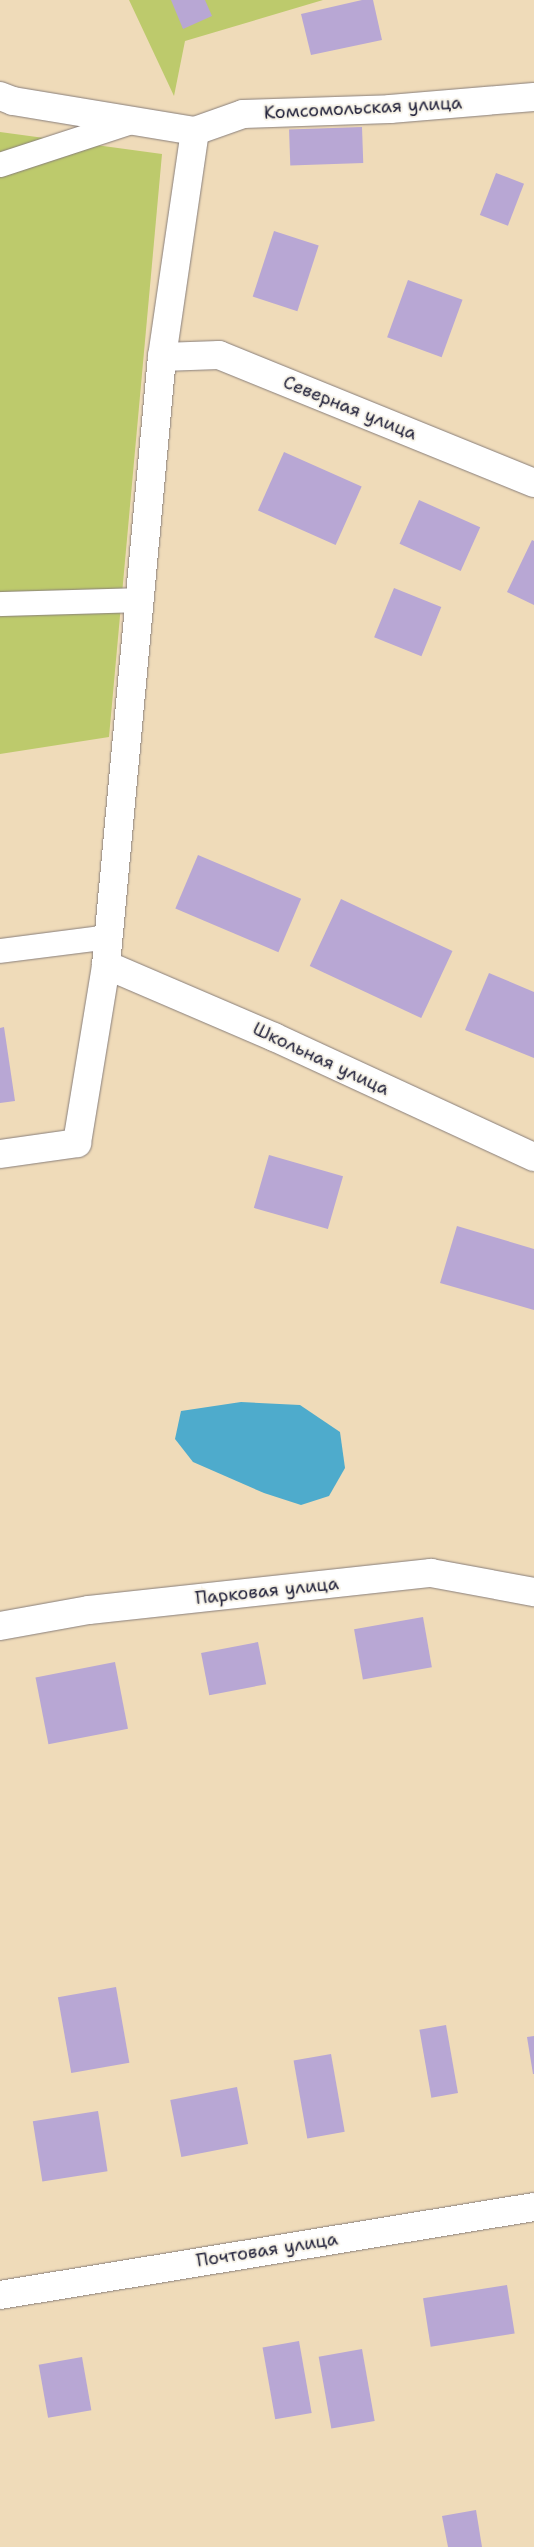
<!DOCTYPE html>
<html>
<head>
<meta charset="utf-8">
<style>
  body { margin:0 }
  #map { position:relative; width:534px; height:2547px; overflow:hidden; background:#efdbb9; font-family:"Shantell Sans",sans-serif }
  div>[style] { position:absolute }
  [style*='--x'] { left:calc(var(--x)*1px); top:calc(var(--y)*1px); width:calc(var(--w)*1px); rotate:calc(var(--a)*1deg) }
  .green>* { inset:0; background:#bdca6c }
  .water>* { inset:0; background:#4eabcc }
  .building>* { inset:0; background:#b8a7d4; transform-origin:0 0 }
  .roads { filter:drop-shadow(0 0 1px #887e7a) drop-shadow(0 0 1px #887e7a) }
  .lane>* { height:24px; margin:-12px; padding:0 12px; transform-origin:12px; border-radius:12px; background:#fff }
  .street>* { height:28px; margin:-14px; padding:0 14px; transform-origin:14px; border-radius:14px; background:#fff }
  span { translate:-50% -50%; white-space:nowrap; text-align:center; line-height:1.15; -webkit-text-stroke:4px #f7f3e8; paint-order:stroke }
  .street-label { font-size:18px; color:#22223b }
</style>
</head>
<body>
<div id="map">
  <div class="green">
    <i style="clip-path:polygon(129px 0,323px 0,185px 41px,174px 96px)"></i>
    <i style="clip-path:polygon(0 132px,162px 154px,109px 737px,0 754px)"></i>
  </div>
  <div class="water">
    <i style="clip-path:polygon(241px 1402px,300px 1405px,340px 1432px,345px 1468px,329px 1496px,301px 1505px,264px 1493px,193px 1462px,175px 1439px,181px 1411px)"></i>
  </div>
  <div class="building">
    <i style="clip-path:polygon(171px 0,205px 0,212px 16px,183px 29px)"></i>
    <i style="clip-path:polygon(362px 0,373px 0,382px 40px,311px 55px,301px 14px)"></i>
    <i style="left:362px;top:127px;width:36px;height:73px;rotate:88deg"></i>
    <i style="left:496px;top:173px;width:30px;height:45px;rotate:21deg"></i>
    <i style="left:274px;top:231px;width:47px;height:69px;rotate:18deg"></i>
    <i style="left:408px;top:280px;width:58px;height:61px;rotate:20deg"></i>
    <i style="left:284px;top:452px;width:85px;height:64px;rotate:24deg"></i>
    <i style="left:419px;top:500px;width:67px;height:48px;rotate:24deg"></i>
    <i style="clip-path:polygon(532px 540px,534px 541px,534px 605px,507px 592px)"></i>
    <i style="left:394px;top:588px;width:51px;height:53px;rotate:22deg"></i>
    <i style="left:198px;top:855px;width:112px;height:58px;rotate:23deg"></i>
    <i style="left:341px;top:899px;width:123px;height:74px;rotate:25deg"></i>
    <i style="clip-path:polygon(489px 973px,534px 992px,534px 1058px,465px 1030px)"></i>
    <i style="clip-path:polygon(4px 1027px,15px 1101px,0 1103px,0 1028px)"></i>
    <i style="left:269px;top:1155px;width:77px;height:55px;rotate:16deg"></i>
    <i style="clip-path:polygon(457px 1226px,534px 1249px,534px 1310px,440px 1283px)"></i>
    <i style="left:423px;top:1617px;width:51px;height:70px;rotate:80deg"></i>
    <i style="left:258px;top:1642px;width:43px;height:58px;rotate:79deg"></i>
    <i style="left:115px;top:1662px;width:68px;height:81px;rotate:79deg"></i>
    <i style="left:116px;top:1987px;width:77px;height:59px;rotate:80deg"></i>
    <i style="left:446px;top:2025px;width:69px;height:27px;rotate:80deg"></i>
    <i style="clip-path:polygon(534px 2036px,534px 2074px,533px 2074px,527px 2037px)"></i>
    <i style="left:331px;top:2054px;width:79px;height:38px;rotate:80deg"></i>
    <i style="left:237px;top:2087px;width:58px;height:68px;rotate:79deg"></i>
    <i style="left:98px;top:2111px;width:61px;height:66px;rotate:81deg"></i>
    <i style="left:507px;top:2285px;width:49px;height:85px;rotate:81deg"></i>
    <i style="left:299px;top:2341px;width:73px;height:37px;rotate:80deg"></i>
    <i style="left:362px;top:2349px;width:73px;height:44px;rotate:80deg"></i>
    <i style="left:82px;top:2357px;width:54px;height:44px;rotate:80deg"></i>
    <i style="clip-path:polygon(476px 2510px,482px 2547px,448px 2547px,442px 2516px)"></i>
  </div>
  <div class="roads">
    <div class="lane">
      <i style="--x:0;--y:165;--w:142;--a:-18.1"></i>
      <i style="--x:0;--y:604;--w:140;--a:-1.6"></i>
      <i style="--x:0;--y:951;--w:110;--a:-7.3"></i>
    </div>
    <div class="street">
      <i style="--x:0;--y:96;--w:14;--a:21"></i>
      <i style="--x:13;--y:101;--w:184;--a:9.4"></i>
      <i style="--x:195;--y:131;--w:51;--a:-19.5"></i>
      <i style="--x:243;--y:114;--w:147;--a:-1.9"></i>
      <i style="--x:390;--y:109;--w:144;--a:-4.8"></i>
      <i style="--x:162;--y:357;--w:57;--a:-2"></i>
      <i style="--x:219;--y:355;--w:340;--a:22.1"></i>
      <i style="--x:106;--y:965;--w:183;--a:23.2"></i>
      <i style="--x:274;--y:1037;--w:286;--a:24.8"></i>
      <i style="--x:0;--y:1154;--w:78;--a:-8.1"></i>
      <i style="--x:77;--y:1143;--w:180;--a:-80.7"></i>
      <i style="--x:106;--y:965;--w:611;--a:-84.74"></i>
      <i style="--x:162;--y:357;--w:228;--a:-81.7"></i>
      <i style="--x:0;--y:1626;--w:90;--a:-10.2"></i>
      <i style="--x:89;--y:1610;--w:344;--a:-6.2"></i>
      <i style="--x:431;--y:1573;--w:105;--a:10.5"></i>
      <i style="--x:0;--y:2295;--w:541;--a:-9.36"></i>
    </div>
  </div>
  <div class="street-label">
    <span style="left:363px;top:108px;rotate:-3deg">Комсомольская улица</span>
    <span style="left:350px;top:408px;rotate:22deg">Северная улица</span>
    <span style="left:321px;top:1059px;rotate:25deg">Школьная улица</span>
    <span style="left:267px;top:1591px;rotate:-6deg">Парковая улица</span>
    <span style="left:267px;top:2250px;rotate:-9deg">Почтовая улица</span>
  </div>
</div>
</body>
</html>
